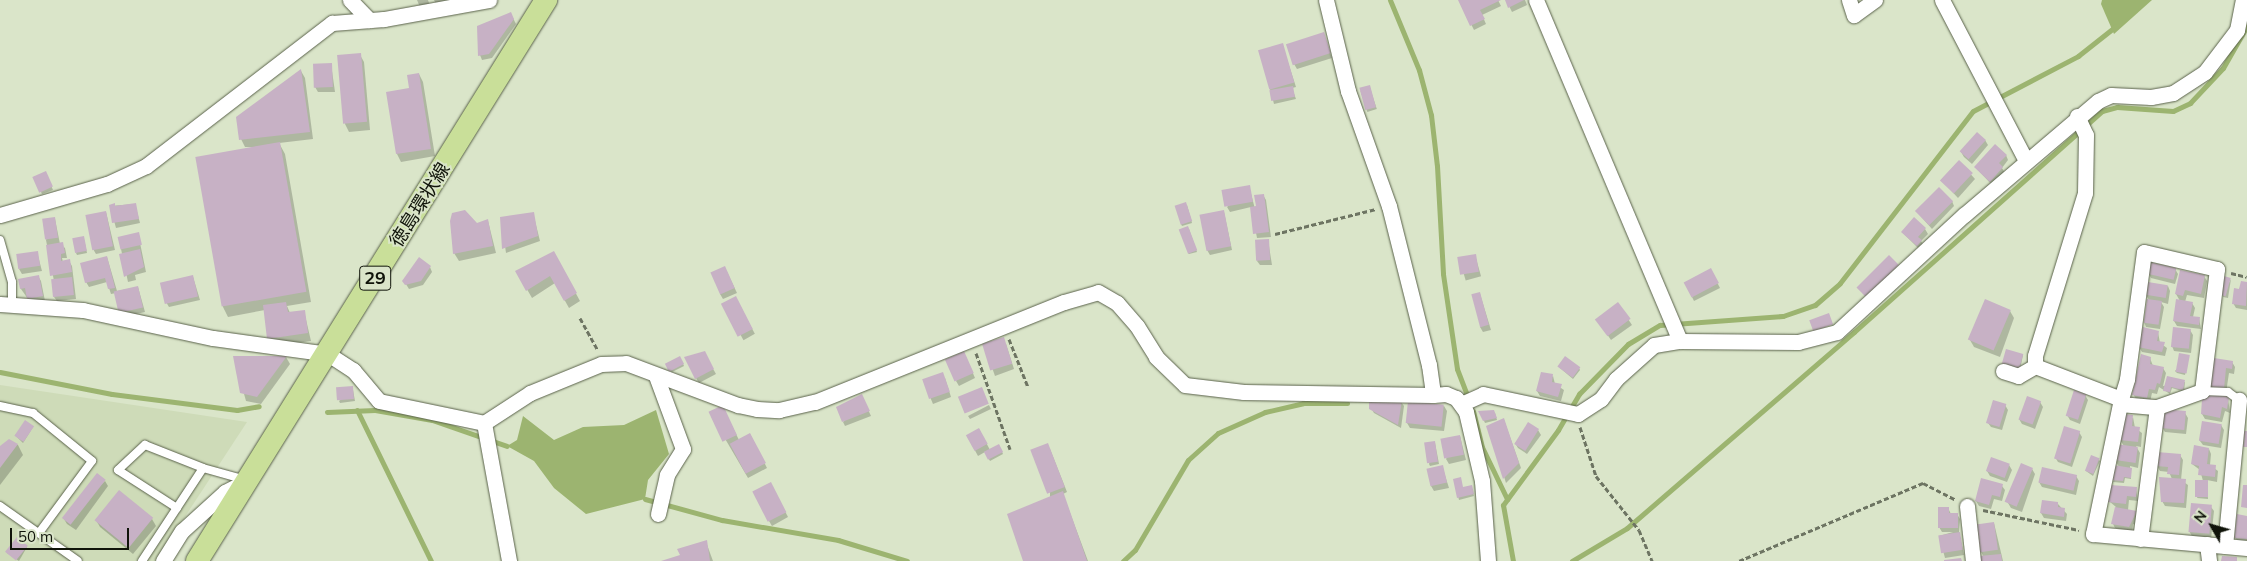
<!DOCTYPE html>
<html>
<head>
<meta charset="utf-8">
<style>
  body { margin:0 }
  #map { position:relative; width:2247px; height:561px; overflow:hidden; background:#dae5c9; font-family:Mulish,"Noto Sans JP",sans-serif }
  div>[style] { position:absolute }
  [style*='--x'] { left:calc(var(--x)*1px); top:calc(var(--y)*1px); width:calc(var(--w)*1px); rotate:calc(var(--a)*1deg) }
  .built>* { inset:0; background:#cedbb8 }
  .water>* { inset:0; background:#9cb470 }
  .shadow>* { inset:0; background:#0003; transform-origin:0 0 }
  .stream>* { height:5px; margin:-2.5px; padding:0 2.5px; transform-origin:2.5px; border-radius:2.5px; background:#9cb470 }
  .building>* { inset:0; background:#c7b1c5; transform-origin:0 0 }
  .path>* { height:3px; margin-top:-1.5px; transform-origin:0; background:repeating-linear-gradient(90deg,#6d7462 0 5px,transparent 0 7.5px) }
  .roads { filter:drop-shadow(0 0 1px #5a624b) drop-shadow(0 0 1px #5a624b) }
  .lane>* { height:8px; margin:-4px; padding:0 4px; transform-origin:4px; border-radius:4px; background:#fff }
  .street>* { height:15px; margin:-7.5px; padding:0 7.5px; transform-origin:7.5px; border-radius:7.5px; background:#fff }
  .primary>* { height:22px; margin:-11px; padding:0 11px; transform-origin:11px; border-radius:11px; background:#c9df99 }
  span { translate:-50% -50%; white-space:nowrap; text-align:center; line-height:1.15; -webkit-text-stroke:4px #dae5c9; paint-order:stroke }
  .shield-label span { padding:1px 4px; background:#dae5c9; border:1px solid; border-radius:4px; -webkit-text-stroke-width:0 }
  .shield-label { font-size:18px; color:#10140a; font-weight:700 }
  .street-label { font-size:19px; color:#10140a }
  .north { position:absolute; left:2187px; top:501px; width:50px; height:50px; -webkit-text-stroke:4px #dae5c9; paint-order:stroke; rotate:308deg; font-size:14px; font-weight:700; line-height:20px; text-align:center; color:#10140a }
  .north::after { content:''; display:block; margin:auto; width:18px; height:22px; background:#10140a; clip-path:polygon(50% 0,100% 100%,50% 72%,0 100%) }
  .scale { position:absolute; left:10px; top:528px; width:119px; height:22px; box-sizing:border-box; border:2px solid #10140a; border-top:0; padding-left:6px; font-size:15px; line-height:18px; white-space:nowrap; color:#10140a; -webkit-text-stroke:4px #dae5c9; paint-order:stroke }
</style>
</head>
<body>
<div id="map">
  <div class="built">
    <i style="clip-path:polygon(0 385px,247px 422px,156px 561px,0 561px)"></i>
  </div>
  <div class="water">
    <i style="clip-path:polygon(2102px 0,2152px 0,2114px 34px,2101px 4px)"></i>
    <i style="clip-path:polygon(656px 410px,669px 454px,648px 480px,645px 499px,586px 514px,554px 488px,534px 461px,507px 446px,517px 440px,523px 416px,554px 440px,583px 427px,624px 425px)"></i>
  </div>
  <div class="shadow">
    <i style="clip-path:polygon(417px 0,428px 0,430px 6px,420px 7px)"></i>
    <i style="clip-path:polygon(434px 0,452px 0,436px 4px)"></i>
    <i style="clip-path:polygon(1459px 0,1498px 0,1501px 6px,1482px 15px,1486px 24px,1474px 30px)"></i>
    <i style="clip-path:polygon(1506px 0,1525px 0,1527px 5px,1512px 12px)"></i>
    <i style="clip-path:polygon(513px 18px,516px 24px,492px 58px,482px 60px,480px 55px)"></i>
    <i style="clip-path:polygon(1323px 33px,1332px 58px,1297px 69px,1294px 64px)"></i>
    <i style="clip-path:polygon(1282px 44px,1296px 87px,1292px 88px,1296px 99px,1274px 104px,1270px 89px)"></i>
    <i style="clip-path:polygon(360px 55px,364px 62px,370px 130px,349px 132px,345px 124px)"></i>
    <i style="clip-path:polygon(331px 64px,335px 92px,318px 92px,315px 87px)"></i>
    <i style="clip-path:polygon(301px 71px,305px 78px,313px 139px,279px 143px,285px 154px,311px 302px,287px 306px,290px 313px,304px 311px,311px 341px,273px 346px,269px 338px,265px 310px,228px 317px,223px 307px,197px 159px,259px 147px,245px 147px,241px 139px)"></i>
    <i style="clip-path:polygon(419px 74px,423px 82px,435px 156px,401px 162px,397px 154px,387px 93px,410px 89px)"></i>
    <i style="left:1370px;top:88px;width:22px;height:10px;rotate:72deg"></i>
    <i style="clip-path:polygon(1985px 140px,1988px 145px,1972px 164px,1964px 157px,1961px 152px)"></i>
    <i style="clip-path:polygon(2006px 155px,2008px 160px,2002px 168px,2005px 173px,1993px 186px,1975px 167px)"></i>
    <i style="clip-path:polygon(1959px 161px,1975px 179px,1958px 198px,1941px 180px)"></i>
    <i style="clip-path:polygon(46px 174px,53px 190px,42px 194px,34px 177px)"></i>
    <i style="clip-path:polygon(1249px 186px,1255px 209px,1263px 195px,1266px 200px,1271px 237px,1257px 238px,1251px 207px,1230px 212px,1227px 207px)"></i>
    <i style="clip-path:polygon(1952px 201px,1954px 206px,1932px 229px,1917px 212px)"></i>
    <i style="clip-path:polygon(135px 204px,140px 223px,116px 228px,110px 206px)"></i>
    <i style="clip-path:polygon(1187px 205px,1192px 223px,1182px 226px,1181px 224px)"></i>
    <i style="clip-path:polygon(106px 212px,115px 250px,96px 254px,93px 249px)"></i>
    <i style="clip-path:polygon(1224px 212px,1232px 250px,1210px 255px,1207px 250px)"></i>
    <i style="clip-path:polygon(533px 213px,540px 241px,506px 253px,501px 218px)"></i>
    <i style="clip-path:polygon(55px 219px,60px 244px,65px 248px,67px 258px,62px 258px,63px 262px,69px 261px,72px 266px,76px 299px,57px 301px,54px 297px,54px 281px,46px 240px)"></i>
    <i style="clip-path:polygon(488px 221px,496px 253px,459px 261px,454px 253px,476px 225px)"></i>
    <i style="clip-path:polygon(1189px 229px,1197px 252px,1189px 254px,1188px 253px)"></i>
    <i style="clip-path:polygon(1925px 229px,1928px 234px,1921px 241px,1924px 245px,1920px 250px,1902px 232px)"></i>
    <i style="clip-path:polygon(138px 233px,146px 272px,135px 275px,136px 280px,128px 282px,121px 249px)"></i>
    <i style="clip-path:polygon(84px 239px,87px 253px,77px 255px,76px 253px)"></i>
    <i style="clip-path:polygon(1268px 240px,1272px 265px,1260px 265px,1257px 261px)"></i>
    <i style="clip-path:polygon(37px 252px,42px 271px,22px 274px,19px 269px)"></i>
    <i style="clip-path:polygon(554px 253px,580px 301px,569px 308px,555px 283px,532px 298px,517px 272px)"></i>
    <i style="left:1475px;top:255px;width:22px;height:16px;rotate:74deg"></i>
    <i style="clip-path:polygon(107px 257px,117px 291px,138px 287px,145px 312px,123px 317px,116px 293px,111px 294px,107px 282px,89px 287px,86px 282px)"></i>
    <i style="clip-path:polygon(430px 267px,432px 272px,423px 285px,409px 289px,404px 281px)"></i>
    <i style="clip-path:polygon(1710px 269px,1720px 288px,1694px 301px,1692px 297px)"></i>
    <i style="clip-path:polygon(2175px 269px,2178px 274px,2175px 284px,2151px 278px,2149px 274px)"></i>
    <i style="clip-path:polygon(727px 272px,737px 293px,723px 299px,720px 294px)"></i>
    <i style="clip-path:polygon(38px 276px,41px 281px,45px 301px,28px 299px,21px 289px,20px 280px)"></i>
    <i style="clip-path:polygon(2204px 276px,2207px 281px,2204px 298px,2187px 295px,2185px 302px,2192px 303px,2195px 308px,2193px 317px,2199px 318px,2201px 329px,2177px 326px,2174px 321px,2180px 301px,2176px 294px)"></i>
    <i style="clip-path:polygon(193px 277px,200px 300px,169px 307px,166px 302px)"></i>
    <i style="clip-path:polygon(2231px 279px,2228px 298px,2223px 297px,2222px 295px)"></i>
    <i style="clip-path:polygon(2242px 283px,2247px 283px,2247px 310px,2236px 308px,2233px 303px)"></i>
    <i style="clip-path:polygon(2168px 286px,2170px 291px,2168px 304px,2161px 302px,2164px 307px,2160px 329px,2146px 327px,2144px 322px,2149px 300px,2146px 295px)"></i>
    <i style="clip-path:polygon(1480px 294px,1491px 330px,1483px 332px,1480px 327px)"></i>
    <i style="left:735px;top:298px;width:41px;height:13px;rotate:61deg"></i>
    <i style="clip-path:polygon(1618px 304px,1632px 325px,1611px 340px,1600px 324px)"></i>
    <i style="clip-path:polygon(2010px 311px,2014px 318px,2000px 357px,1974px 347px,1970px 340px)"></i>
    <i style="clip-path:polygon(2190px 330px,2193px 335px,2191px 353px,2174px 351px,2172px 346px)"></i>
    <i style="clip-path:polygon(2158px 332px,2160px 343px,2167px 348px,2165px 356px,2142px 352px,2139px 347px)"></i>
    <i style="clip-path:polygon(1006px 344px,1014px 369px,995px 376px,984px 345px)"></i>
    <i style="clip-path:polygon(2006px 351px,2023px 355px,2020px 370px,2004px 365px)"></i>
    <i style="clip-path:polygon(704px 353px,716px 374px,699px 383px,696px 378px)"></i>
    <i style="clip-path:polygon(2189px 356px,2185px 375px,2177px 373px,2175px 371px)"></i>
    <i style="clip-path:polygon(286px 357px,290px 364px,261px 404px,246px 401px,234px 358px)"></i>
    <i style="clip-path:polygon(966px 357px,975px 378px,959px 386px,956px 381px)"></i>
    <i style="left:680px;top:358px;width:9px;height:14px;rotate:63deg"></i>
    <i style="clip-path:polygon(2150px 358px,2153px 366px,2163px 368px,2166px 373px,2163px 386px,2185px 382px,2184px 392px,2172px 388px,2170px 394px,2159px 387px,2157px 394px,2152px 393px,2150px 402px,2136px 399px,2133px 394px)"></i>
    <i style="clip-path:polygon(2215px 360px,2232px 362px,2235px 367px,2234px 374px,2229px 373px,2226px 393px,2214px 392px,2212px 387px)"></i>
    <i style="clip-path:polygon(1560px 368px,1579px 368px,1580px 370px,1573px 379px)"></i>
    <i style="clip-path:polygon(1553px 376px,1555px 384px,1564px 390px,1561px 401px,1540px 396px,1537px 391px)"></i>
    <i style="clip-path:polygon(945px 378px,951px 397px,933px 404px,923px 380px)"></i>
    <i style="clip-path:polygon(353px 390px,355px 401px,340px 403px,339px 401px)"></i>
    <i style="clip-path:polygon(2085px 395px,2088px 400px,2080px 424px,2070px 420px,2067px 415px)"></i>
    <i style="clip-path:polygon(2228px 398px,2230px 413px,2225px 411px,2222px 422px,2205px 419px,2202px 414px)"></i>
    <i style="clip-path:polygon(864px 401px,871px 416px,845px 426px,843px 422px)"></i>
    <i style="clip-path:polygon(1401px 402px,1404px 406px,1401px 428px,1374px 413px,1371px 408px)"></i>
    <i style="clip-path:polygon(2040px 402px,2043px 407px,2035px 429px,2022px 424px,2019px 419px)"></i>
    <i style="clip-path:polygon(989px 405px,991px 409px,970px 419px,968px 416px)"></i>
    <i style="clip-path:polygon(2005px 405px,2008px 410px,2002px 430px,1991px 427px,1988px 423px)"></i>
    <i style="clip-path:polygon(1444px 406px,1447px 411px,1444px 431px,1410px 428px,1407px 423px)"></i>
    <i style="clip-path:polygon(725px 412px,739px 440px,750px 434px,767px 468px,748px 478px,710px 413px)"></i>
    <i style="clip-path:polygon(1480px 412px,1495px 413px,1497px 420px,1485px 423px)"></i>
    <i style="clip-path:polygon(2185px 413px,2188px 418px,2186px 434px,2165px 432px,2162px 427px)"></i>
    <i style="clip-path:polygon(2133px 417px,2135px 428px,2142px 433px,2141px 447px,2136px 446px,2140px 453px,2138px 468px,2130px 466px,2131px 479px,2125px 478px,2124px 483px,2113px 482px,2119px 467px,2115px 460px,2124px 446px,2120px 440px)"></i>
    <i style="clip-path:polygon(1504px 420px,1521px 468px,1506px 483px,1488px 426px)"></i>
    <i style="clip-path:polygon(2221px 425px,2224px 430px,2221px 448px,2203px 445px,2200px 441px)"></i>
    <i style="clip-path:polygon(33px 427px,23px 443px,15px 435px)"></i>
    <i style="clip-path:polygon(979px 429px,990px 450px,999px 445px,1003px 454px,990px 461px,985px 452px,978px 456px,967px 436px)"></i>
    <i style="clip-path:polygon(1538px 430px,1541px 435px,1527px 454px,1518px 448px,1515px 443px)"></i>
    <i style="clip-path:polygon(2079px 432px,2082px 437px,2072px 467px,2058px 462px,2055px 457px)"></i>
    <i style="clip-path:polygon(1460px 436px,1466px 460px,1449px 464px,1446px 459px)"></i>
    <i style="clip-path:polygon(9px 440px,18px 445px,23px 455px,0 485px,0 448px)"></i>
    <i style="clip-path:polygon(1435px 443px,1439px 464px,1430px 466px,1429px 464px)"></i>
    <i style="clip-path:polygon(1050px 449px,1067px 492px,1063px 494px,1088px 561px,1025px 561px,1050px 498px)"></i>
    <i style="clip-path:polygon(2209px 449px,2211px 454px,2210px 465px,2218px 471px,2217px 482px,2207px 480px,2208px 499px,2197px 498px,2203px 481px,2200px 470px,2192px 464px)"></i>
    <i style="clip-path:polygon(2180px 455px,2183px 460px,2181px 480px,2188px 485px,2186px 508px,2165px 506px,2162px 501px,2172px 479px,2169px 472px,2160px 471px,2157px 466px)"></i>
    <i style="clip-path:polygon(2092px 456px,2100px 461px,2093px 476px,2086px 471px)"></i>
    <i style="clip-path:polygon(2009px 465px,2012px 470px,2007px 482px,1990px 476px,1987px 471px)"></i>
    <i style="clip-path:polygon(1442px 466px,1449px 488px,1434px 491px,1431px 486px)"></i>
    <i style="clip-path:polygon(2032px 469px,2035px 474px,2022px 512px,2011px 508px,2008px 503px)"></i>
    <i style="clip-path:polygon(2076px 476px,2079px 481px,2076px 495px,2042px 487px,2039px 482px)"></i>
    <i style="clip-path:polygon(1454px 480px,1463px 489px,1472px 489px,1474px 496px,1459px 500px)"></i>
    <i style="clip-path:polygon(105px 481px,108px 486px,76px 530px,67px 524px,64px 519px)"></i>
    <i style="clip-path:polygon(2002px 486px,2005px 490px,2002px 501px,1994px 499px,1991px 509px,1979px 506px,1976px 501px)"></i>
    <i style="clip-path:polygon(773px 488px,788px 517px,772px 526px,769px 521px)"></i>
    <i style="clip-path:polygon(2136px 488px,2138px 501px,2129px 500px,2128px 510px,2136px 512px,2137px 525px,2133px 524px,2132px 532px,2115px 528px,2113px 524px,2116px 507px,2110px 502px)"></i>
    <i style="clip-path:polygon(2058px 504px,2067px 514px,2066px 521px,2044px 518px,2041px 513px)"></i>
    <i style="clip-path:polygon(2211px 507px,2214px 511px,2211px 539px,2192px 536px,2189px 531px)"></i>
    <i style="clip-path:polygon(1948px 508px,1951px 514px,1957px 514px,1960px 519px,1959px 532px,1964px 555px,1945px 558px,1939px 536px,1953px 532px,1942px 532px,1939px 527px)"></i>
    <i style="clip-path:polygon(2247px 517px,2247px 543px,2238px 542px,2235px 537px)"></i>
    <i style="clip-path:polygon(152px 519px,156px 526px,133px 554px,100px 527px,96px 520px)"></i>
    <i style="clip-path:polygon(1994px 523px,2003px 561px,1981px 561px,1984px 557px,1981px 552px)"></i>
    <i style="clip-path:polygon(706px 542px,713px 561px,664px 561px,682px 556px)"></i>
    <i style="clip-path:polygon(27px 547px,19px 561px,7px 553px)"></i>
  </div>
  <div class="stream">
    <i style="--x:1390;--y:0;--w:76;--a:67.5"></i>
    <i style="--x:1419;--y:70;--w:47;--a:75.1"></i>
    <i style="--x:1431;--y:115;--w:51;--a:83.3"></i>
    <i style="--x:1437;--y:166;--w:108;--a:86.8"></i>
    <i style="--x:1443;--y:274;--w:96;--a:81.6"></i>
    <i style="--x:1457;--y:369;--w:31;--a:69"></i>
    <i style="--x:0;--y:372;--w:114;--a:11.1"></i>
    <i style="--x:112;--y:394;--w:126;--a:7.3"></i>
    <i style="--x:237;--y:410;--w:22;--a:-10"></i>
    <i style="--x:357;--y:410;--w:168;--a:63.9"></i>
    <i style="--x:1473;--y:411;--w:37;--a:76"></i>
    <i style="--x:1482;--y:447;--w:58;--a:64.3"></i>
    <i style="--x:327;--y:412;--w:48;--a:-2.4"></i>
    <i style="--x:375;--y:410;--w:58;--a:10"></i>
    <i style="--x:432;--y:420;--w:79;--a:19.1"></i>
    <i style="--x:645;--y:499;--w:80;--a:15.3"></i>
    <i style="--x:722;--y:520;--w:118;--a:9.8"></i>
    <i style="--x:838;--y:540;--w:72;--a:16.9"></i>
    <i style="--x:1123;--y:561;--w:16;--a:-43"></i>
    <i style="--x:1135;--y:550;--w:104;--a:-59.5"></i>
    <i style="--x:1188;--y:460;--w:40;--a:-42"></i>
    <i style="--x:1218;--y:433;--w:51;--a:-24.1"></i>
    <i style="--x:1265;--y:412;--w:39;--a:-13"></i>
    <i style="--x:1303;--y:403;--w:44;--a:0"></i>
    <i style="--x:1513;--y:561;--w:57;--a:-100.1"></i>
    <i style="--x:1503;--y:505;--w:93;--a:-53.7"></i>
    <i style="--x:1558;--y:430;--w:42;--a:-59.7"></i>
    <i style="--x:1579;--y:394;--w:70;--a:-45.6"></i>
    <i style="--x:1628;--y:344;--w:37;--a:-31"></i>
    <i style="--x:1660;--y:325;--w:123;--a:-4.2"></i>
    <i style="--x:1783;--y:316;--w:34;--a:-19"></i>
    <i style="--x:1815;--y:305;--w:33;--a:-41"></i>
    <i style="--x:1840;--y:283;--w:217;--a:-52.3"></i>
    <i style="--x:1973;--y:111;--w:119;--a:-27.6"></i>
    <i style="--x:2078;--y:56;--w:48;--a:-38.3"></i>
    <i style="--x:1572;--y:561;--w:64;--a:-31"></i>
    <i style="--x:1627;--y:528;--w:300;--a:-40.8"></i>
    <i style="--x:1854;--y:332;--w:332;--a:-41.7"></i>
    <i style="--x:2102;--y:111;--w:16;--a:-15"></i>
    <i style="--x:2117;--y:107;--w:56;--a:4.1"></i>
    <i style="--x:2173;--y:111;--w:19;--a:-25"></i>
    <i style="--x:2190;--y:103;--w:48;--a:-46.7"></i>
    <i style="--x:2223;--y:68;--w:48;--a:-60.3"></i>
  </div>
  <div class="building">
    <i style="clip-path:polygon(1458px 0,1501px 0,1480px 10px,1485px 19px,1470px 26px)"></i>
    <i style="clip-path:polygon(1505px 0,1524px 0,1508px 8px)"></i>
    <i style="clip-path:polygon(511px 12px,514px 19px,489px 54px,478px 56px,477px 26px)"></i>
    <i style="left:1324px;top:32px;width:22px;height:40px;rotate:72deg"></i>
    <i style="left:1283px;top:43px;width:41px;height:26px;rotate:74deg"></i>
    <i style="left:361px;top:53px;width:69px;height:24px;rotate:85deg"></i>
    <i style="left:332px;top:63px;width:24px;height:19px;rotate:88deg"></i>
    <i style="clip-path:polygon(301px 69px,310px 132px,239px 140px,236px 117px)"></i>
    <i style="clip-path:polygon(419px 73px,431px 149px,396px 154px,386px 92px,409px 88px,407px 75px)"></i>
    <i style="left:1370px;top:85px;width:23px;height:11px;rotate:75deg"></i>
    <i style="left:1293px;top:86px;width:11px;height:24px;rotate:80deg"></i>
    <i style="left:1977px;top:132px;width:12px;height:26px;rotate:42deg"></i>
    <i style="left:280px;top:142px;width:152px;height:86px;rotate:80deg"></i>
    <i style="clip-path:polygon(1995px 144px,2007px 155px,1999px 163px,2003px 167px,1990px 182px,1974px 167px)"></i>
    <i style="left:1959px;top:160px;width:19px;height:28px;rotate:43deg"></i>
    <i style="left:46px;top:171px;width:17px;height:15px;rotate:66deg"></i>
    <i style="left:1250px;top:185px;width:17px;height:29px;rotate:80deg"></i>
    <i style="left:1939px;top:187px;width:20px;height:34px;rotate:45deg"></i>
    <i style="clip-path:polygon(1264px 194px,1269px 232px,1253px 234px,1250px 207px,1256px 206px,1254px 195px)"></i>
    <i style="left:1186px;top:202px;width:20px;height:12px;rotate:72deg"></i>
    <i style="clip-path:polygon(115px 203px,115px 206px,136px 203px,139px 219px,112px 223px,109px 205px)"></i>
    <i style="clip-path:polygon(465px 210px,477px 223px,488px 219px,493px 246px,453px 254px,450px 221px,452px 213px)"></i>
    <i style="left:1224px;top:210px;width:37px;height:25px;rotate:79deg"></i>
    <i style="left:106px;top:211px;width:36px;height:21px;rotate:79deg"></i>
    <i style="clip-path:polygon(534px 212px,538px 236px,502px 249px,500px 217px)"></i>
    <i style="left:55px;top:217px;width:21px;height:13px;rotate:82deg"></i>
    <i style="clip-path:polygon(1914px 217px,1926px 228px,1918px 237px,1922px 240px,1917px 246px,1901px 232px)"></i>
    <i style="left:1188px;top:226px;width:26px;height:10px;rotate:69deg"></i>
    <i style="left:139px;top:232px;width:13px;height:22px;rotate:77deg"></i>
    <i style="left:84px;top:236px;width:15px;height:12px;rotate:79deg"></i>
    <i style="left:1269px;top:239px;width:21px;height:14px;rotate:87deg"></i>
    <i style="clip-path:polygon(63px 242px,65px 253px,61px 254px,61px 261px,70px 259px,72px 272px,50px 276px,46px 245px)"></i>
    <i style="clip-path:polygon(140px 249px,144px 267px,124px 277px,119px 254px)"></i>
    <i style="left:38px;top:251px;width:15px;height:22px;rotate:82deg"></i>
    <i style="clip-path:polygon(554px 251px,577px 293px,564px 301px,550px 276px,526px 291px,515px 271px)"></i>
    <i style="left:1476px;top:254px;width:18px;height:19px;rotate:81deg"></i>
    <i style="left:1889px;top:255px;width:14px;height:46px;rotate:45deg"></i>
    <i style="clip-path:polygon(107px 256px,115px 288px,108px 289px,105px 278px,85px 283px,80px 263px)"></i>
    <i style="clip-path:polygon(419px 257px,431px 266px,421px 281px,405px 285px,402px 281px)"></i>
    <i style="left:2150px;top:262px;width:27px;height:12px;rotate:13deg"></i>
    <i style="left:725px;top:266px;width:24px;height:16px;rotate:66deg"></i>
    <i style="left:1711px;top:268px;width:17px;height:31px;rotate:62deg"></i>
    <i style="clip-path:polygon(2180px 270px,2205px 275px,2201px 294px,2185px 290px,2183px 296px,2175px 294px)"></i>
    <i style="clip-path:polygon(39px 275px,43px 296px,27px 299px,25px 288px,20px 289px,18px 279px)"></i>
    <i style="left:193px;top:275px;width:22px;height:34px;rotate:77deg"></i>
    <i style="left:2224px;top:276px;width:7px;height:19px;rotate:16deg"></i>
    <i style="left:72px;top:277px;width:18px;height:21px;rotate:84deg"></i>
    <i style="clip-path:polygon(2241px 281px,2247px 282px,2246px 306px,2232px 304px,2234px 288px,2239px 289px)"></i>
    <i style="left:2148px;top:282px;width:20px;height:13px;rotate:9deg"></i>
    <i style="left:138px;top:286px;width:22px;height:25px;rotate:77deg"></i>
    <i style="left:1480px;top:292px;width:34px;height:9px;rotate:75deg"></i>
    <i style="left:736px;top:296px;width:37px;height:17px;rotate:63deg"></i>
    <i style="left:1985px;top:299px;width:28px;height:44px;rotate:23deg"></i>
    <i style="left:2147px;top:299px;width:15px;height:24px;rotate:8deg"></i>
    <i style="clip-path:polygon(2176px 299px,2193px 302px,2190px 316px,2200px 317px,2199px 325px,2173px 321px)"></i>
    <i style="clip-path:polygon(286px 302px,288px 312px,305px 310px,308px 333px,267px 339px,263px 305px)"></i>
    <i style="left:1618px;top:302px;width:21px;height:29px;rotate:53deg"></i>
    <i style="left:1829px;top:313px;width:12px;height:21px;rotate:70deg"></i>
    <i style="clip-path:polygon(2143px 327px,2159px 331px,2157px 341px,2165px 342px,2162px 352px,2138px 347px)"></i>
    <i style="left:2173px;top:327px;width:18px;height:20px;rotate:6deg"></i>
    <i style="left:1004px;top:337px;width:28px;height:23px;rotate:73deg"></i>
    <i style="left:2006px;top:349px;width:18px;height:15px;rotate:16deg"></i>
    <i style="clip-path:polygon(705px 351px,714px 369px,695px 379px,684px 357px)"></i>
    <i style="left:964px;top:351px;width:24px;height:21px;rotate:66deg"></i>
    <i style="left:2179px;top:353px;width:11px;height:19px;rotate:10deg"></i>
    <i style="clip-path:polygon(2141px 354px,2151px 357px,2150px 364px,2164px 367px,2160px 384px,2157px 383px,2155px 390px,2149px 389px,2147px 398px,2132px 395px)"></i>
    <i style="clip-path:polygon(233px 356px,287px 356px,257px 397px,240px 393px)"></i>
    <i style="left:680px;top:356px;width:9px;height:17px;rotate:63deg"></i>
    <i style="left:1565px;top:356px;width:19px;height:13px;rotate:36deg"></i>
    <i style="clip-path:polygon(2214px 358px,2233px 361px,2232px 369px,2226px 368px,2224px 389px,2210px 387px)"></i>
    <i style="left:943px;top:372px;width:21px;height:22px;rotate:71deg"></i>
    <i style="clip-path:polygon(1541px 372px,1553px 374px,1552px 382px,1562px 384px,1558px 397px,1536px 391px)"></i>
    <i style="clip-path:polygon(2167px 376px,2185px 380px,2183px 390px,2171px 387px,2170px 392px,2163px 391px)"></i>
    <i style="left:353px;top:386px;width:13px;height:17px;rotate:86deg"></i>
    <i style="left:982px;top:387px;width:18px;height:26px;rotate:68deg"></i>
    <i style="left:2074px;top:390px;width:13px;height:27px;rotate:18deg"></i>
    <i style="clip-path:polygon(2213px 393px,2229px 397px,2227px 409px,2222px 407px,2220px 418px,2201px 414px,2202px 399px)"></i>
    <i style="clip-path:polygon(862px 394px,870px 411px,842px 422px,836px 407px)"></i>
    <i style="left:2027px;top:396px;width:15px;height:25px;rotate:20deg"></i>
    <i style="clip-path:polygon(1402px 400px,1398px 425px,1369px 409px,1369px 401px)"></i>
    <i style="left:1993px;top:400px;width:14px;height:24px;rotate:17deg"></i>
    <i style="left:1408px;top:401px;width:36px;height:22px;rotate:6deg"></i>
    <i style="left:723px;top:405px;width:33px;height:16px;rotate:65deg"></i>
    <i style="left:2162px;top:409px;width:24px;height:19px;rotate:5deg"></i>
    <i style="clip-path:polygon(1494px 410px,1497px 418px,1483px 421px,1478px 411px)"></i>
    <i style="clip-path:polygon(2122px 414px,2133px 415px,2132px 426px,2140px 427px,2138px 442px,2119px 440px)"></i>
    <i style="clip-path:polygon(1504px 418px,1519px 463px,1503px 479px,1486px 426px)"></i>
    <i style="left:25px;top:420px;width:11px;height:19px;rotate:34deg"></i>
    <i style="left:2202px;top:421px;width:20px;height:20px;rotate:9deg"></i>
    <i style="left:1528px;top:422px;width:13px;height:26px;rotate:32deg"></i>
    <i style="left:2064px;top:426px;width:17px;height:34px;rotate:17deg"></i>
    <i style="left:979px;top:428px;width:18px;height:15px;rotate:61deg"></i>
    <i style="clip-path:polygon(2244px 431px,2247px 431px,2247px 447px,2243px 447px)"></i>
    <i style="left:750px;top:433px;width:34px;height:23px;rotate:62deg"></i>
    <i style="left:1460px;top:435px;width:20px;height:20px;rotate:79deg"></i>
    <i style="clip-path:polygon(9px 439px,18px 444px,0 468px,0 446px)"></i>
    <i style="left:1435px;top:441px;width:21px;height:11px;rotate:82deg"></i>
    <i style="left:1048px;top:443px;width:47px;height:19px;rotate:69deg"></i>
    <i style="left:999px;top:444px;width:9px;height:17px;rotate:63deg"></i>
    <i style="left:2116px;top:444px;width:22px;height:16px;rotate:8deg"></i>
    <i style="clip-path:polygon(2194px 445px,2209px 448px,2207px 464px,2216px 465px,2215px 477px,2198px 475px,2199px 466px,2191px 464px)"></i>
    <i style="clip-path:polygon(2157px 452px,2181px 454px,2179px 475px,2167px 474px,2168px 467px,2156px 466px)"></i>
    <i style="left:2091px;top:455px;width:9px;height:17px;rotate:21deg"></i>
    <i style="left:1991px;top:457px;width:20px;height:15px;rotate:20deg"></i>
    <i style="left:2021px;top:463px;width:13px;height:42px;rotate:23deg"></i>
    <i style="left:1443px;top:465px;width:18px;height:17px;rotate:77deg"></i>
    <i style="clip-path:polygon(2113px 465px,2132px 468px,2131px 478px,2124px 477px,2123px 481px,2111px 480px)"></i>
    <i style="left:2042px;top:467px;width:36px;height:16px;rotate:13deg"></i>
    <i style="left:97px;top:473px;width:11px;height:57px;rotate:38deg"></i>
    <i style="clip-path:polygon(1461px 477px,1463px 487px,1472px 485px,1474px 494px,1457px 498px,1453px 479px)"></i>
    <i style="clip-path:polygon(2159px 477px,2186px 479px,2184px 503px,2161px 502px)"></i>
    <i style="clip-path:polygon(1981px 478px,2003px 484px,2000px 497px,1992px 495px,1989px 505px,1975px 501px)"></i>
    <i style="left:2195px;top:480px;width:13px;height:17px"></i>
    <i style="left:771px;top:482px;width:34px;height:21px;rotate:63deg"></i>
    <i style="clip-path:polygon(2110px 485px,2137px 487px,2136px 497px,2127px 496px,2126px 504px,2108px 502px)"></i>
    <i style="clip-path:polygon(2243px 485px,2247px 485px,2247px 508px,2241px 507px)"></i>
    <i style="left:119px;top:490px;width:44px;height:39px;rotate:39deg"></i>
    <i style="clip-path:polygon(1063px 491px,1087px 561px,1023px 561px,1007px 514px)"></i>
    <i style="clip-path:polygon(2042px 500px,2058px 502px,2058px 507px,2065px 508px,2064px 517px,2040px 513px)"></i>
    <i style="left:2191px;top:503px;width:21px;height:29px;rotate:5deg"></i>
    <i style="clip-path:polygon(1938px 507px,1949px 507px,1949px 513px,1958px 513px,1958px 528px,1938px 528px)"></i>
    <i style="clip-path:polygon(2115px 507px,2137px 511px,2129px 527px,2111px 524px)"></i>
    <i style="clip-path:polygon(2237px 514px,2247px 516px,2247px 539px,2234px 538px)"></i>
    <i style="left:1994px;top:522px;width:28px;height:18px;rotate:82deg"></i>
    <i style="left:1960px;top:532px;width:18px;height:22px;rotate:81deg"></i>
    <i style="left:17px;top:537px;width:14px;height:19px;rotate:39deg"></i>
    <i style="clip-path:polygon(707px 540px,710px 561px,661px 561px,680px 555px,677px 549px)"></i>
    <i style="clip-path:polygon(2001px 554px,2002px 561px,1980px 561px,1979px 556px)"></i>
    <i style="clip-path:polygon(2222px 556px,2237px 557px,2237px 561px,2221px 561px)"></i>
    <i style="clip-path:polygon(1961px 558px,1962px 561px,1944px 561px,1944px 560px)"></i>
  </div>
  <div class="path">
    <i style="--x:1275;--y:234;--w:104;--a:-13.9"></i>
    <i style="--x:2231;--y:273;--w:16;--a:14"></i>
    <i style="--x:580;--y:318;--w:37;--a:61"></i>
    <i style="--x:1009;--y:339;--w:52;--a:68.4"></i>
    <i style="--x:976;--y:353;--w:102;--a:70.5"></i>
    <i style="--x:1580;--y:427;--w:52;--a:71.9"></i>
    <i style="--x:1596;--y:476;--w:69;--a:51.5"></i>
    <i style="--x:1639;--y:530;--w:34;--a:67"></i>
    <i style="--x:1983;--y:510;--w:98;--a:11.8"></i>
    <i style="--x:1739;--y:561;--w:200;--a:-23"></i>
    <i style="--x:1923;--y:483;--w:37;--a:27"></i>
  </div>
  <div class="roads">
    <div class="lane">
      <i style="--x:0;--y:240;--w:44;--a:74.1"></i>
      <i style="--x:12;--y:282;--w:23;--a:90"></i>
      <i style="--x:2202;--y:391;--w:26;--a:2"></i>
      <i style="--x:2228;--y:392;--w:14;--a:36"></i>
      <i style="--x:0;--y:406;--w:34;--a:12"></i>
      <i style="--x:33;--y:413;--w:76;--a:39.1"></i>
      <i style="--x:92;--y:461;--w:89;--a:126.4"></i>
      <i style="--x:0;--y:506;--w:95;--a:35.2"></i>
      <i style="--x:177;--y:508;--w:70;--a:-147.2"></i>
      <i style="--x:118;--y:470;--w:37;--a:-43"></i>
      <i style="--x:145;--y:445;--w:62;--a:21.6"></i>
      <i style="--x:142;--y:561;--w:111;--a:-56.7"></i>
      <i style="--x:203;--y:468;--w:45;--a:15.6"></i>
    </div>
    <div class="street">
      <i style="--x:350;--y:0;--w:28;--a:46"></i>
      <i style="--x:1326;--y:0;--w:94;--a:76.4"></i>
      <i style="--x:1348;--y:91;--w:122;--a:70.4"></i>
      <i style="--x:1389;--y:206;--w:164;--a:75.9"></i>
      <i style="--x:1429;--y:365;--w:30;--a:82"></i>
      <i style="--x:1433;--y:395;--w:13;--a:-4"></i>
      <i style="--x:1446;--y:394;--w:11;--a:22"></i>
      <i style="--x:1456;--y:398;--w:17;--a:54"></i>
      <i style="--x:1466;--y:412;--w:71;--a:76.9"></i>
      <i style="--x:1482;--y:481;--w:80;--a:85.7"></i>
      <i style="--x:1536;--y:0;--w:370;--a:67.1"></i>
      <i style="--x:1849;--y:0;--w:16;--a:72"></i>
      <i style="--x:1854;--y:15;--w:26;--a:-36"></i>
      <i style="--x:1942;--y:0;--w:182;--a:62.4"></i>
      <i style="--x:2077;--y:116;--w:21;--a:65"></i>
      <i style="--x:2086;--y:135;--w:58;--a:91"></i>
      <i style="--x:2085;--y:193;--w:170;--a:107.1"></i>
      <i style="--x:2035;--y:356;--w:10;--a:90"></i>
      <i style="--x:2035;--y:366;--w:92;--a:21"></i>
      <i style="--x:2121;--y:399;--w:138;--a:101.7"></i>
      <i style="--x:2093;--y:534;--w:155;--a:5.2"></i>
      <i style="--x:0;--y:215;--w:111;--a:-16.2"></i>
      <i style="--x:107;--y:184;--w:43;--a:-24.8"></i>
      <i style="--x:146;--y:166;--w:235;--a:-37.6"></i>
      <i style="--x:332;--y:23;--w:52;--a:-4.4"></i>
      <i style="--x:384;--y:19;--w:107;--a:-10.3"></i>
      <i style="--x:0;--y:304;--w:83;--a:4.1"></i>
      <i style="--x:83;--y:310;--w:133;--a:12.2"></i>
      <i style="--x:213;--y:338;--w:116;--a:7.9"></i>
      <i style="--x:328;--y:354;--w:30;--a:33"></i>
      <i style="--x:353;--y:370;--w:40;--a:50"></i>
      <i style="--x:379;--y:401;--w:107;--a:11.8"></i>
      <i style="--x:484;--y:423;--w:55;--a:-33.1"></i>
      <i style="--x:530;--y:393;--w:77;--a:-22.2"></i>
      <i style="--x:601;--y:364;--w:25;--a:-2"></i>
      <i style="--x:626;--y:363;--w:120;--a:20.6"></i>
      <i style="--x:738;--y:405;--w:19;--a:12"></i>
      <i style="--x:757;--y:409;--w:22;--a:3"></i>
      <i style="--x:779;--y:410;--w:37;--a:-13"></i>
      <i style="--x:815;--y:402;--w:268;--a:-21.9"></i>
      <i style="--x:1064;--y:302;--w:35;--a:-16"></i>
      <i style="--x:1098;--y:292;--w:22;--a:30"></i>
      <i style="--x:1117;--y:303;--w:30;--a:49"></i>
      <i style="--x:1137;--y:326;--w:36;--a:58"></i>
      <i style="--x:1156;--y:357;--w:40;--a:44"></i>
      <i style="--x:1185;--y:385;--w:59;--a:6.8"></i>
      <i style="--x:1244;--y:392;--w:189;--a:0.9"></i>
      <i style="--x:2003;--y:371;--w:16;--a:18"></i>
      <i style="--x:2018;--y:376;--w:20;--a:-30"></i>
      <i style="--x:656;--y:376;--w:78;--a:69.7"></i>
      <i style="--x:683;--y:449;--w:31;--a:122"></i>
      <i style="--x:667;--y:475;--w:40;--a:103"></i>
      <i style="--x:2121;--y:399;--w:21;--a:-73"></i>
      <i style="--x:2127;--y:379;--w:128;--a:-82.4"></i>
      <i style="--x:2144;--y:252;--w:75;--a:13.1"></i>
      <i style="--x:2217;--y:269;--w:123;--a:97"></i>
      <i style="--x:2202;--y:391;--w:48;--a:160.4"></i>
      <i style="--x:2157;--y:407;--w:133;--a:97.3"></i>
      <i style="--x:1461;--y:404;--w:24;--a:-24"></i>
      <i style="--x:1483;--y:394;--w:97;--a:11.9"></i>
      <i style="--x:1578;--y:414;--w:27;--a:-33"></i>
      <i style="--x:1601;--y:399;--w:25;--a:-53"></i>
      <i style="--x:1616;--y:379;--w:51;--a:-41.8"></i>
      <i style="--x:1654;--y:345;--w:26;--a:-9"></i>
      <i style="--x:1680;--y:341;--w:118;--a:0.5"></i>
      <i style="--x:1798;--y:342;--w:40;--a:-14.4"></i>
      <i style="--x:1837;--y:332;--w:173;--a:-42.7"></i>
      <i style="--x:1964;--y:215;--w:176;--a:-40.4"></i>
      <i style="--x:2098;--y:101;--w:14;--a:-25"></i>
      <i style="--x:2111;--y:95;--w:40;--a:2.9"></i>
      <i style="--x:2151;--y:97;--w:22;--a:-10"></i>
      <i style="--x:2173;--y:93;--w:38;--a:-33"></i>
      <i style="--x:2205;--y:72;--w:53;--a:-52.7"></i>
      <i style="--x:2237;--y:30;--w:31;--a:-79"></i>
      <i style="--x:2120;--y:404;--w:37;--a:5"></i>
      <i style="--x:484;--y:423;--w:140;--a:79.7"></i>
      <i style="--x:1967;--y:506;--w:55;--a:83.8"></i>
      <i style="--x:2207;--y:544;--w:17;--a:83"></i>
      <i style="--x:2225;--y:546;--w:147;--a:-84.5"></i>
      <i style="--x:163;--y:561;--w:36;--a:-58"></i>
      <i style="--x:182;--y:531;--w:58;--a:-42.2"></i>
      <i style="--x:225;--y:492;--w:22;--a:-27"></i>
    </div>
    <div class="primary">
      <i style="--x:197;--y:561;--w:661;--a:-58.11"></i>
    </div>
  </div>
  <div class="shield-label">
    <span style="left:375px;top:278px">29</span>
  </div>
  <div class="street-label">
    <span style="left:420px;top:205px;rotate:-58deg">徳島環状線</span>
  </div>
  <div class="north">N</div>
  <div class="scale">50 m</div>
</div>
</body>
</html>
